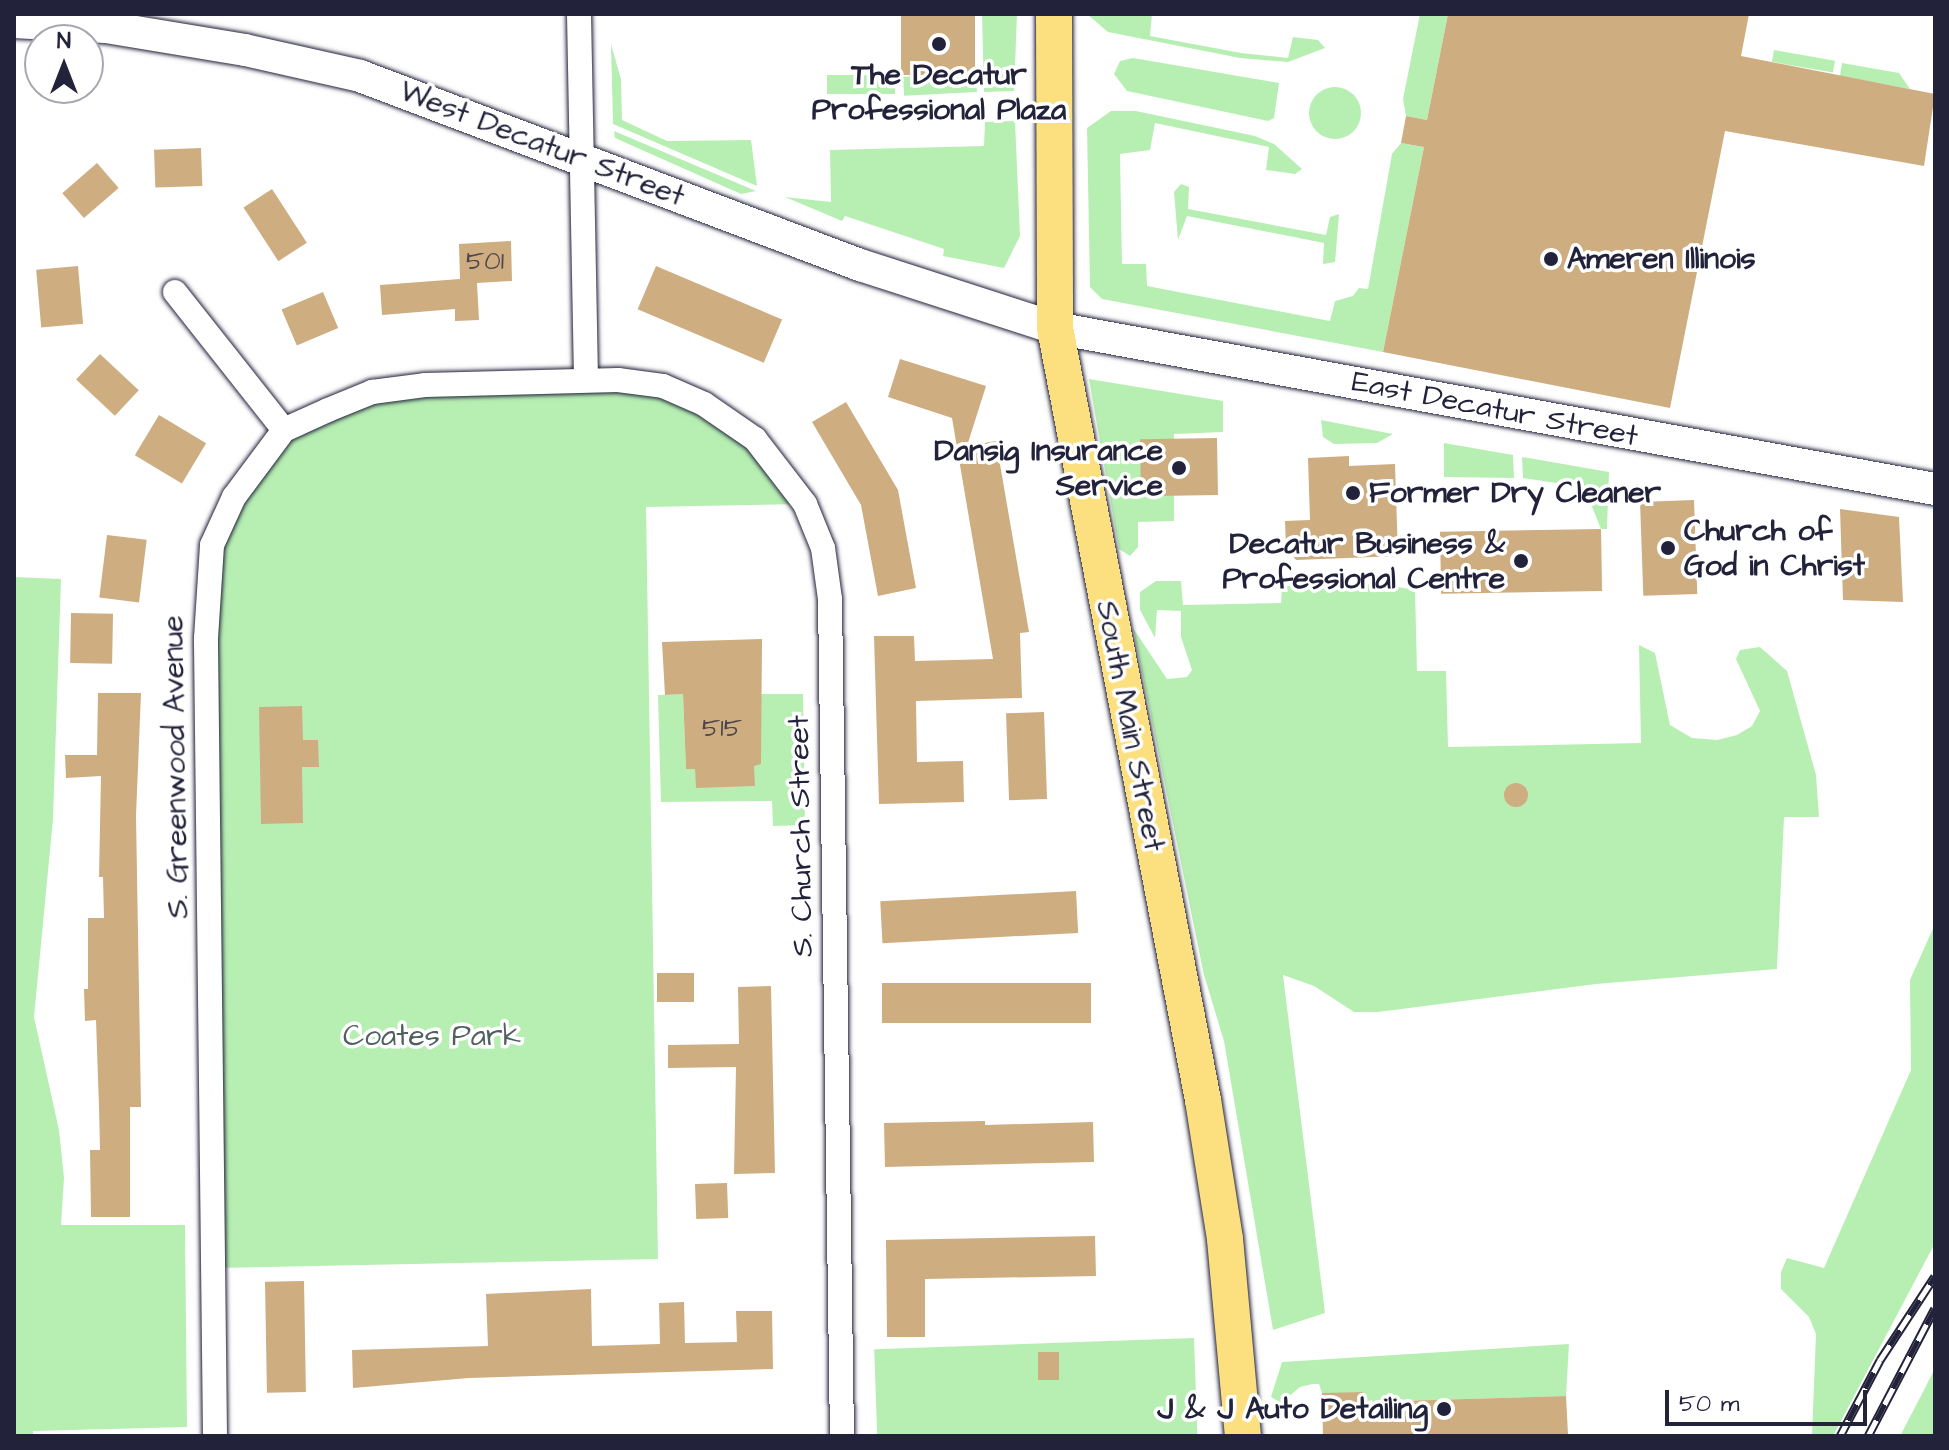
<!DOCTYPE html>
<html>
<head>
<meta charset="utf-8">
<style>
  body { margin:0 }
  #map { position:relative; width:1949px; height:1450px; overflow:hidden; background:#fff; font-family:"Architects Daughter",sans-serif }
  div>[style] { position:absolute }
  [style*='--x'] { left:calc(var(--x)*1px); top:calc(var(--y)*1px); width:calc(var(--w)*1px); rotate:calc(var(--a)*1deg) }
  .green>* { inset:0; background:#b7efb3; transform-origin:0 0 }
  .round { border-radius:50% }
  .building>* { inset:0; background:#cead81; transform-origin:0 0 }
  .roads { filter:drop-shadow(0 0 2px #22223b) drop-shadow(0 0 2px #22223b) }
  .street>* { height:24px; margin:-12px; padding:0 12px; transform-origin:12px; border-radius:12px; background:#fff }
  .secondary>* { height:32px; margin:-16px; padding:0 16px; transform-origin:16px; border-radius:16px; background:#fff }
  .primary>* { height:36px; margin:-18px; padding:0 18px; transform-origin:18px; border-radius:18px; background:#fce080 }
  .rail>* { height:9px; margin-top:-4.5px; transform-origin:0; background:repeating-linear-gradient(90deg,#fff 0 18px,#22223b 0 36px); box-sizing:border-box; border-block:2px solid #22223b }
  .dots>* { width:22px; height:22px; translate:-50% -50%; box-sizing:border-box; border:4px solid #fff; border-radius:50% }
  span { translate:-50% -50%; white-space:nowrap; text-align:center; line-height:1.15; -webkit-text-stroke:7px #fff; paint-order:stroke }
  .number-label { font-size:26px; color:#4d454c }
  .number-label span { -webkit-text-stroke-width:0 }
  .poi-label { font-size:30px; color:#22223b; font-weight:700 }
  .left { translate:0 -50%; text-align:left }
  .right { translate:-100% -50%; text-align:right }
  .street-label { font-size:30px; color:#22223b }
  .park-label { font-size:30px; color:#4f605f }
  .frame { position:absolute; inset:0; border:16px solid #22223b; pointer-events:none }
  .north { position:absolute; left:24px; top:24px; width:80px; height:80px; box-sizing:border-box; background:#fff; border:2px solid #a7a7b1; border-radius:50%; rotate:0deg; font-size:22px; font-weight:700; line-height:32px; text-align:center; color:#22223b }
  .north::after { content:''; display:block; margin:auto; width:28px; height:36px; background:#22223b; clip-path:polygon(50% 0,100% 100%,50% 72%,0 100%) }
  .scale { position:absolute; left:1665px; top:1390px; width:202px; height:36px; box-sizing:border-box; border:4px solid #22223b; border-top:0; padding-left:10px; font-size:24px; line-height:28px; white-space:nowrap; color:#22223b; -webkit-text-stroke:6px #fff; paint-order:stroke }
</style>
</head>
<body>
<div id="map">
  <div class="green">
    <i style="clip-path:polygon(982px 14px,1017px 14px,1014px 91px,984px 92px)"></i>
    <i style="clip-path:polygon(1087px 14px,1152px 14px,1150px 36px,1241px 53px,1288px 58px,1293px 37px,1318px 40px,1325px 48px,1288px 62px,1240px 58px,1108px 32px)"></i>
    <i style="clip-path:polygon(1420px 14px,1448px 14px,1427px 120px,1406px 116px,1403px 99px)"></i>
    <i style="clip-path:polygon(611px 44px,621px 79px,622px 120px,667px 141px,751px 140px,757px 186px,613px 124px)"></i>
    <i style="left:1774px;top:50px;width:62px;height:12px;rotate:10deg"></i>
    <i style="clip-path:polygon(1133px 58px,1279px 83px,1274px 118px,1268px 121px,1127px 91px,1114px 74px,1120px 61px)"></i>
    <i style="clip-path:polygon(1842px 63px,1899px 73px,1910px 89px,1840px 76px)"></i>
    <i style="left:976px;top:73px;width:19px;height:73px;rotate:87deg"></i>
    <i style="left:895px;top:75px;width:19px;height:68px;rotate:90deg"></i>
    <i class="round" style="left:1309px;top:87px;width:52px;height:52px"></i>
    <i style="clip-path:polygon(1111px 111px,1136px 111px,1255px 136px,1274px 144px,1302px 169px,1295px 174px,1266px 170px,1269px 147px,1155px 123px,1150px 150px,1120px 154px,1122px 264px,1146px 264px,1147px 286px,1330px 321px,1335px 301px,1353px 296px,1359px 288px,1368px 289px,1392px 154px,1401px 143px,1424px 147px,1383px 352px,1102px 299px,1090px 287px,1087px 128px)"></i>
    <i style="clip-path:polygon(1015px 121px,1020px 236px,1004px 268px,943px 256px,944px 249px,845px 216px,842px 221px,785px 197px,831px 202px,830px 150px,984px 146px,985px 122px)"></i>
    <i style="clip-path:polygon(614px 131px,756px 191px,741px 194px,615px 138px)"></i>
    <i style="clip-path:polygon(1181px 184px,1189px 187px,1188px 209px,1326px 235px,1330px 217px,1339px 214px,1335px 262px,1323px 264px,1324px 243px,1187px 216px,1178px 240px,1174px 192px)"></i>
    <i style="clip-path:polygon(1089px 379px,1223px 401px,1223px 432px,1174px 434px,1174px 521px,1138px 522px,1138px 547px,1130px 556px,1119px 549px)"></i>
    <i style="clip-path:polygon(618px 380px,704px 404px,805px 504px,646px 507px,658px 1259px,213px 1268px,206px 638px,234px 497px,284px 430px,372px 392px)"></i>
    <i style="clip-path:polygon(1321px 420px,1393px 434px,1377px 443px,1334px 444px,1323px 437px)"></i>
    <i style="clip-path:polygon(1444px 443px,1513px 455px,1514px 478px,1444px 477px)"></i>
    <i style="clip-path:polygon(1522px 457px,1609px 472px,1607px 529px,1601px 529px,1584px 487px,1523px 478px)"></i>
    <i style="clip-path:polygon(14px 577px,61px 579px,53px 819px,34px 1017px,59px 1130px,64px 1178px,61px 1225px,185px 1225px,187px 1427px,33px 1431px,33px 1436px,14px 1436px)"></i>
    <i style="clip-path:polygon(1156px 581px,1181px 581px,1183px 605px,1281px 603px,1282px 586px,1381px 584px,1415px 590px,1417px 671px,1446px 671px,1448px 747px,1641px 743px,1639px 645px,1655px 653px,1670px 725px,1692px 738px,1717px 740px,1737px 735px,1752px 726px,1760px 711px,1736px 659px,1740px 650px,1760px 647px,1787px 671px,1816px 775px,1819px 817px,1784px 817px,1777px 969px,1596px 984px,1378px 1012px,1354px 1012px,1314px 986px,1283px 975px,1325px 1313px,1273px 1330px,1224px 1041px,1204px 975px,1133px 628px,1167px 679px,1187px 677px,1192px 670px,1181px 637px,1181px 611px,1157px 610px,1155px 638px,1140px 610px,1140px 592px)"></i>
    <i style="clip-path:polygon(683px 694px,686px 768px,695px 769px,697px 788px,754px 766px,758px 694px,803px 694px,805px 825px,773px 826px,772px 801px,661px 802px,658px 695px)"></i>
    <i style="clip-path:polygon(1935px 924px,1935px 1243px,1833px 1436px,1812px 1436px,1816px 1334px,1809px 1317px,1781px 1289px,1781px 1272px,1787px 1258px,1824px 1268px,1911px 1070px,1910px 980px)"></i>
    <i style="left:1194px;top:1338px;width:98px;height:320px;rotate:88deg"></i>
    <i style="clip-path:polygon(1569px 1344px,1566px 1396px,1363px 1402px,1363px 1393px,1322px 1393px,1319px 1384px,1313px 1384px,1300px 1387px,1281px 1403px,1271px 1397px,1282px 1362px)"></i>
    <i style="clip-path:polygon(1935px 1368px,1935px 1436px,1900px 1436px,1924px 1390px)"></i>
  </div>
  <div class="building">
    <i style="left:901px;top:14px;width:74px;height:61px"></i>
    <i style="clip-path:polygon(1448px 14px,1749px 14px,1741px 56px,1935px 94px,1924px 166px,1725px 131px,1670px 408px,1383px 352px,1424px 147px,1401px 143px,1406px 116px,1427px 120px)"></i>
    <i style="left:201px;top:148px;width:38px;height:47px;rotate:88deg"></i>
    <i style="left:97px;top:163px;width:33px;height:46px;rotate:49deg"></i>
    <i style="left:272px;top:189px;width:64px;height:34px;rotate:57deg"></i>
    <i style="clip-path:polygon(511px 241px,512px 281px,477px 283px,479px 320px,455px 321px,455px 309px,382px 315px,380px 285px,460px 279px,459px 244px)"></i>
    <i style="left:78px;top:266px;width:58px;height:42px;rotate:85deg"></i>
    <i style="left:656px;top:266px;width:137px;height:47px;rotate:23deg"></i>
    <i style="left:323px;top:292px;width:39px;height:45px;rotate:67deg"></i>
    <i style="left:100px;top:354px;width:53px;height:35px;rotate:43deg"></i>
    <i style="clip-path:polygon(900px 359px,986px 386px,967px 446px,996px 441px,1029px 632px,1020px 633px,1022px 698px,916px 701px,917px 762px,963px 761px,964px 802px,879px 804px,874px 636px,914px 636px,915px 661px,993px 659px,952px 418px,888px 397px)"></i>
    <i style="clip-path:polygon(846px 402px,898px 490px,916px 588px,878px 596px,861px 505px,812px 422px)"></i>
    <i style="left:159px;top:415px;width:55px;height:47px;rotate:31deg"></i>
    <i style="left:1217px;top:438px;width:57px;height:77px;rotate:89deg"></i>
    <i style="clip-path:polygon(1349px 456px,1349px 466px,1395px 464px,1398px 556px,1296px 560px,1286px 547px,1285px 521px,1310px 520px,1308px 458px)"></i>
    <i style="left:1694px;top:500px;width:94px;height:54px;rotate:88deg"></i>
    <i style="clip-path:polygon(1840px 509px,1899px 517px,1903px 602px,1843px 600px)"></i>
    <i style="left:1601px;top:529px;width:62px;height:161px;rotate:89deg"></i>
    <i style="left:107px;top:535px;width:40px;height:63px;rotate:7deg"></i>
    <i style="left:71px;top:613px;width:42px;height:50px;rotate:1deg"></i>
    <i style="clip-path:polygon(762px 639px,761px 764px,754px 766px,755px 786px,696px 788px,695px 769px,686px 769px,683px 694px,665px 695px,662px 642px)"></i>
    <i style="clip-path:polygon(98px 693px,141px 693px,136px 816px,141px 1107px,130px 1107px,130px 1217px,91px 1217px,90px 1150px,100px 1150px,99px 1107px,96px 1020px,85px 1021px,84px 989px,88px 989px,88px 918px,104px 918px,103px 877px,99px 877px,101px 776px,66px 778px,65px 755px,97px 755px)"></i>
    <i style="clip-path:polygon(302px 706px,303px 740px,318px 740px,319px 767px,302px 767px,303px 823px,261px 824px,259px 707px)"></i>
    <i style="left:1044px;top:712px;width:87px;height:38px;rotate:88deg"></i>
    <i class="round" style="left:1504px;top:783px;width:24px;height:24px"></i>
    <i style="left:1076px;top:891px;width:42px;height:196px;rotate:87deg"></i>
    <i style="left:694px;top:973px;width:29px;height:37px;rotate:90deg"></i>
    <i style="left:1091px;top:983px;width:40px;height:209px;rotate:90deg"></i>
    <i style="clip-path:polygon(771px 986px,775px 1173px,734px 1174px,736px 1067px,668px 1068px,668px 1045px,739px 1044px,738px 987px)"></i>
    <i style="clip-path:polygon(985px 1121px,985px 1125px,1093px 1122px,1094px 1162px,885px 1167px,884px 1123px)"></i>
    <i style="left:727px;top:1183px;width:35px;height:32px;rotate:88deg"></i>
    <i style="clip-path:polygon(1095px 1236px,1096px 1276px,925px 1279px,925px 1337px,887px 1337px,886px 1240px)"></i>
    <i style="left:304px;top:1281px;width:111px;height:39px;rotate:89deg"></i>
    <i style="clip-path:polygon(591px 1289px,592px 1346px,660px 1344px,659px 1303px,684px 1302px,685px 1343px,737px 1342px,736px 1311px,772px 1311px,773px 1369px,469px 1378px,353px 1388px,352px 1350px,488px 1346px,486px 1294px)"></i>
    <i style="left:1038px;top:1352px;width:21px;height:28px"></i>
    <i style="clip-path:polygon(1363px 1392px,1363px 1402px,1566px 1396px,1568px 1434px,1323px 1436px,1322px 1393px)"></i>
  </div>
  <div class="roads">
    <div class="street">
      <i style="--x:579;--y:14;--w:366;--a:88.9"></i>
      <i style="--x:175;--y:292;--w:176;--a:51.7"></i>
      <i style="--x:215;--y:1436;--w:798;--a:-90.65"></i>
      <i style="--x:206;--y:638;--w:93;--a:-86.3"></i>
      <i style="--x:212;--y:545;--w:53;--a:-65.4"></i>
      <i style="--x:234;--y:497;--w:84;--a:-53.3"></i>
      <i style="--x:284;--y:430;--w:48;--a:-24.4"></i>
      <i style="--x:328;--y:410;--w:48;--a:-22.2"></i>
      <i style="--x:372;--y:392;--w:53;--a:-7.5"></i>
      <i style="--x:425;--y:385;--w:193;--a:-1.5"></i>
      <i style="--x:618;--y:380;--w:45;--a:7.6"></i>
      <i style="--x:663;--y:386;--w:45;--a:23.7"></i>
      <i style="--x:704;--y:404;--w:62;--a:34.5"></i>
      <i style="--x:755;--y:439;--w:82;--a:52.4"></i>
      <i style="--x:805;--y:504;--w:48;--a:67.8"></i>
      <i style="--x:823;--y:548;--w:51;--a:82.2"></i>
      <i style="--x:830;--y:599;--w:837;--a:89.18"></i>
    </div>
    <div class="secondary">
      <i style="--x:14;--y:22;--w:92;--a:3.1"></i>
      <i style="--x:106;--y:27;--w:141;--a:9.4"></i>
      <i style="--x:245;--y:50;--w:118;--a:12.7"></i>
      <i style="--x:360;--y:76;--w:535;--a:20.71"></i>
      <i style="--x:860;--y:265;--w:205;--a:17.9"></i>
      <i style="--x:1055;--y:328;--w:895;--a:10.37"></i>
    </div>
    <div class="primary">
      <i style="--x:1054;--y:14;--w:314;--a:89.8"></i>
      <i style="--x:1055;--y:328;--w:786;--a:79.15"></i>
      <i style="--x:1203;--y:1100;--w:141;--a:81"></i>
      <i style="--x:1225;--y:1239;--w:198;--a:84.8"></i>
    </div>
  </div>
  <div class="rail">
    <i style="--x:1840;--y:1436;--w:86;--a:-62.2"></i>
    <i style="--x:1880;--y:1360;--w:100;--a:-56.8"></i>
    <i style="--x:1868;--y:1436;--w:144;--a:-62.4"></i>
  </div>
  <div class="dots">
    <i style="left:939px;top:44px;background:#22223b"></i>
    <i style="left:1551px;top:259px;background:#22223b"></i>
    <i style="left:1179px;top:468px;background:#22223b"></i>
    <i style="left:1353px;top:493px;background:#22223b"></i>
    <i style="left:1668px;top:548px;background:#22223b"></i>
    <i style="left:1521px;top:561px;background:#22223b"></i>
    <i style="left:1444px;top:1409px;background:#22223b"></i>
  </div>
  <div class="number-label">
    <span style="left:485px;top:262px">501</span>
    <span style="left:722px;top:729px">515</span>
  </div>
  <div class="poi-label">
    <span style="left:939px;top:92px">The Decatur<br>Professional Plaza</span>
    <span class="left" style="left:1567px;top:259px">Ameren Illinois</span>
    <span class="right" style="left:1163px;top:468px">Dansig Insurance<br>Service</span>
    <span class="left" style="left:1369px;top:493px">Former Dry Cleaner</span>
    <span class="left" style="left:1684px;top:548px">Church of<br>God in Christ</span>
    <span class="right" style="left:1505px;top:561px">Decatur Business &amp;<br>Professional Centre</span>
    <span class="right" style="left:1428px;top:1409px">J &amp; J Auto Detailing</span>
  </div>
  <div class="street-label">
    <span style="left:542px;top:144px;rotate:21deg">West Decatur Street</span>
    <span style="left:1495px;top:409px;rotate:11deg">East Decatur Street</span>
    <span style="left:1130px;top:726px;rotate:79deg">South Main Street</span>
    <span style="left:176px;top:767px;rotate:-91deg">S. Greenwood Avenue</span>
    <span style="left:801px;top:836px;rotate:-91deg">S. Church Street</span>
  </div>
  <div class="park-label">
    <span style="left:432px;top:1036px">Coates Park</span>
  </div>
  <div class="frame"></div>
  <div class="north">N</div>
  <div class="scale">50 m</div>
</div>
</body>
</html>
